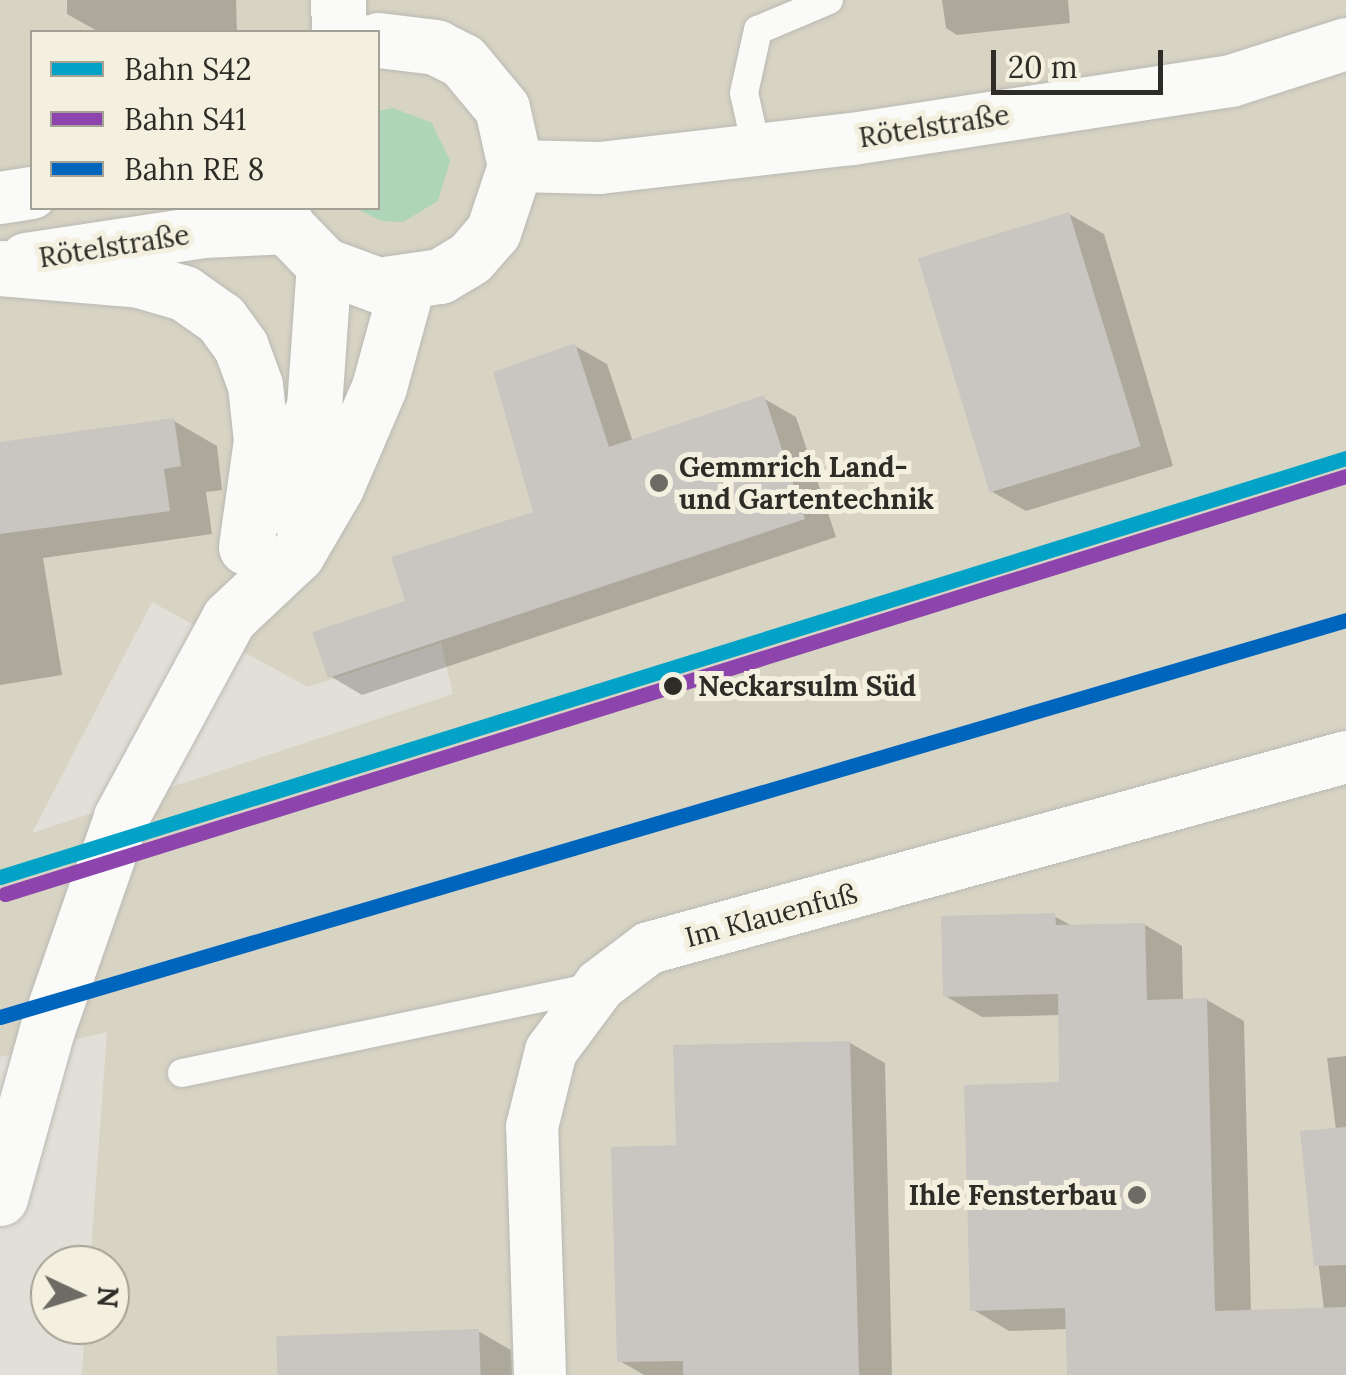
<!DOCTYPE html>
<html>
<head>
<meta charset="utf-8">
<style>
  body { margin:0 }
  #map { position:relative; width:1346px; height:1375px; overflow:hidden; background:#e1dfd7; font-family:Lora,serif }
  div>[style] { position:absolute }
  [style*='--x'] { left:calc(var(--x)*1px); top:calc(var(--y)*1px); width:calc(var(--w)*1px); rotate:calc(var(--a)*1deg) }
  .built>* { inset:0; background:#d7d4c4 }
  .green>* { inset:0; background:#aed5b8 }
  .shadow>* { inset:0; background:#0003 }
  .building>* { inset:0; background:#c9c6c1; transform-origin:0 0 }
  .roads { filter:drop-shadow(0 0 2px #bab9b3) drop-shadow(0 0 2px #bab9b3) }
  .service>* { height:28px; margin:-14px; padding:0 14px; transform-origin:14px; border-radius:14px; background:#fafaf9 }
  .minor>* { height:52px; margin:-26px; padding:0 26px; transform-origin:26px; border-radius:26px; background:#fafaf9 }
  .secondary>* { height:55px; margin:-27.5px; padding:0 27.5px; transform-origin:27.5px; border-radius:27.5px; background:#fafaf9 }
  .rail-1>* { height:15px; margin:-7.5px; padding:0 7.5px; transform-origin:7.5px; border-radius:7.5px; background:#02a3c6 }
  .rail-2>* { height:15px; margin:-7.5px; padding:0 7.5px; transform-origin:7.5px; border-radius:7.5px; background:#8e44ad }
  .rail-3>* { height:15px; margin:-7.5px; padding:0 7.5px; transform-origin:7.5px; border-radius:7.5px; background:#0065bd }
  .dots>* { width:28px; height:28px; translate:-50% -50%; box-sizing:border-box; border:5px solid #f3f0e0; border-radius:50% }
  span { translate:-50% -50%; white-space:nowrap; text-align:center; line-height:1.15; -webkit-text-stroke:10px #f3f0e0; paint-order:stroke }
  .street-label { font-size:28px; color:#2d2c26 }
  .poi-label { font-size:28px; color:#2d2c26; font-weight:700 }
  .left { translate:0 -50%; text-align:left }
  .right { translate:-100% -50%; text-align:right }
  .stop-label { font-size:28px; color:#2d2c26; font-weight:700 }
  .legend { position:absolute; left:30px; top:30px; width:350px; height:180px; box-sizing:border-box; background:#f3f0e0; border:2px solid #a4a296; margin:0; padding:12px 18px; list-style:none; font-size:30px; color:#2d2c26 }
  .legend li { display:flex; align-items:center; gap:20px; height:50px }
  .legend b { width:50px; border:2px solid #a4a296 }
  .north { position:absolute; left:30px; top:1245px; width:100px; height:100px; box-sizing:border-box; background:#f3f0e0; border:2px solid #a4a296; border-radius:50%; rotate:94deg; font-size:28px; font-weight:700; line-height:40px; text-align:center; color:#2d2c26 }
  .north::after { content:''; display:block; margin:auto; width:35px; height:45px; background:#6c6b64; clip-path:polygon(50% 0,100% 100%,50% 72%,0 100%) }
  .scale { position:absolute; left:991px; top:50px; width:172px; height:45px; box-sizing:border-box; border:5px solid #2d2c26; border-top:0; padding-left:12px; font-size:30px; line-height:35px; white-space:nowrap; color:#2d2c26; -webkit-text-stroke:8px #f3f0e0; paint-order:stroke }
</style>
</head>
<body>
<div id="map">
  <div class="built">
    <i style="clip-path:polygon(evenodd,0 0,1346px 0,1346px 1375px,82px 1375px,85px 1325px,110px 1325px,110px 1265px,90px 1265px,107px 1032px,0 1057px,0 0,32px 32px,378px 32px,378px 208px,32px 208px,32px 32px,0 0,152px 602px,308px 687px,441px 643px,453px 694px,32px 833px,152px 602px)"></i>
  </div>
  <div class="green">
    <i style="clip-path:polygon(393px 108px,432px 123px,450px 161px,438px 201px,403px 222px,381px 221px,355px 208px,378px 208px,378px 111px)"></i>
  </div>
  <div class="shadow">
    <i style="clip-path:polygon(67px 0,236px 0,237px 32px,99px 32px,67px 14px)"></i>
    <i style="clip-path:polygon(942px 0,1068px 0,1070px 23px,957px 35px,946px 28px)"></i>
    <i style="clip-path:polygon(1069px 214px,1104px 234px,1173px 466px,1026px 511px,991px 491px)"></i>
    <i style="clip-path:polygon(575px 346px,607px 364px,633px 442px,763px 398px,796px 417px,836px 537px,362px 695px,330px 676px,408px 603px,536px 514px)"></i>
    <i style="clip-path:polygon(174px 421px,217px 446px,222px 490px,206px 492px,212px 534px,43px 558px,62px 675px,0 685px,0 444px)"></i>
    <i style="clip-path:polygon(1054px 916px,1074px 927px,1145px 925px,1182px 946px,1183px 1001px,1207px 1000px,1244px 1021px,1251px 1312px,1324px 1310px,1303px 1134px,1336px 1130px,1327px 1058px,1346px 1056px,1346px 1375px,1070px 1375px,1069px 1329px,1009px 1331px,972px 1309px,1062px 1084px,1060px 1015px,982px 1017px,945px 996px)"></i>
    <i style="clip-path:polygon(850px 1043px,885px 1063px,892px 1375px,644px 1375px,620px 1361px,678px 1148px)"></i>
    <i style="clip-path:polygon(478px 1331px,511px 1350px,512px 1375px,335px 1375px)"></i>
  </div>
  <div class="building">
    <i style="left:1069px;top:212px;width:245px;height:158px;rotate:73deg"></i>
    <i style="clip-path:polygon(575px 343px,609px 447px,764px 395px,805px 519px,328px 678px,312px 632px,405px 601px,391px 557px,533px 512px,493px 372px)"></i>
    <i style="clip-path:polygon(174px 418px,181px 466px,164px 469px,170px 511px,0 534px,0 442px)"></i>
    <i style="clip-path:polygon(1055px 913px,1056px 925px,1145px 923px,1147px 1000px,1207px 998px,1215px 1311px,1346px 1307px,1346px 1375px,1067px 1375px,1065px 1308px,970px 1311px,964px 1085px,1059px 1082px,1058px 994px,943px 997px,941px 916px)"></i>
    <i style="clip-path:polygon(850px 1041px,859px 1375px,683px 1375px,683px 1361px,617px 1362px,611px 1147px,676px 1145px,673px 1045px)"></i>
    <i style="clip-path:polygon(1346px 1127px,1346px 1265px,1314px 1266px,1300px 1131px)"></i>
    <i style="left:479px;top:1329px;width:46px;height:203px;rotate:88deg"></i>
  </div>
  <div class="roads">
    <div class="service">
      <i style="--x:757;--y:151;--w:59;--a:-102.6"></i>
      <i style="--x:744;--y:93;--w:65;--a:-77.5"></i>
      <i style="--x:758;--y:30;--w:77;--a:-22.9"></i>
      <i style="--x:182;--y:1073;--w:421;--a:-11.8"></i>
    </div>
    <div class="minor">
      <i style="--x:515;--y:166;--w:85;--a:1.3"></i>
      <i style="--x:600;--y:168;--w:254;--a:-6.6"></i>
      <i style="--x:852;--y:139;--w:383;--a:-8.7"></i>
      <i style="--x:1231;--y:81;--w:121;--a:-17.8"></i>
      <i style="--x:0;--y:198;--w:32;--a:-9"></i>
      <i style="--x:26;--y:259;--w:180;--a:-8.6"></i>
      <i style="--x:204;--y:232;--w:84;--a:-2.7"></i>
      <i style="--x:540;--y:1375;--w:248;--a:-91.8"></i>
      <i style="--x:532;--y:1127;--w:78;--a:-76"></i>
      <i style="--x:551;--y:1051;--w:82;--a:-53.4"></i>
      <i style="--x:600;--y:985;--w:61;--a:-37.1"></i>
      <i style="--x:649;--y:948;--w:723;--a:-15.32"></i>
    </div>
    <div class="secondary">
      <i style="--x:338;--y:0;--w:32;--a:88"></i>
      <i style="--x:278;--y:208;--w:22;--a:63"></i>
      <i style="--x:288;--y:228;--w:52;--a:45.8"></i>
      <i style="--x:324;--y:265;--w:58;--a:20.3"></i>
      <i style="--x:378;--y:285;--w:63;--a:-8.3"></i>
      <i style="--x:440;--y:276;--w:35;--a:-31"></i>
      <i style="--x:470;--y:258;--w:35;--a:-49"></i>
      <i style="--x:493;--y:232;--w:70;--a:-71.6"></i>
      <i style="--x:515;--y:166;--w:59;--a:-102.6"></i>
      <i style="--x:502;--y:108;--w:61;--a:-129.7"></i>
      <i style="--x:463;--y:61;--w:30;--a:-153"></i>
      <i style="--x:436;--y:47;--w:58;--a:-173.1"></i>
      <i style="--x:0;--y:268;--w:140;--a:4.9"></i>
      <i style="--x:139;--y:280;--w:47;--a:16.1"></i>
      <i style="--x:184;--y:293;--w:45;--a:35.1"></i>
      <i style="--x:221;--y:319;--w:34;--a:54"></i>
      <i style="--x:241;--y:347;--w:40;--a:69.8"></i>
      <i style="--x:255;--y:385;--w:55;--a:83.8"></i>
      <i style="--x:261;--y:440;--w:108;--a:98"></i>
      <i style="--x:268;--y:507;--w:110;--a:-65.3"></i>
      <i style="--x:314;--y:407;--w:142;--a:-86"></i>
      <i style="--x:0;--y:1198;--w:174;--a:-74.4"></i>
      <i style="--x:47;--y:1030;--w:225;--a:-70.8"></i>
      <i style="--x:121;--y:817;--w:226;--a:-61.5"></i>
      <i style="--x:229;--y:618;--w:93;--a:-43.3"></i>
      <i style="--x:297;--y:554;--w:78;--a:-59.8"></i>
      <i style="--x:336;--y:487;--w:109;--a:-66.7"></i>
      <i style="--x:379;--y:387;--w:106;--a:-74.6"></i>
    </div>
  </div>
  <div class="rail-1">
    <i style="--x:0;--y:877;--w:1410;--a:-17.29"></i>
  </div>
  <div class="rail-2">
    <i style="--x:5;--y:894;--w:1405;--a:-17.31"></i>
  </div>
  <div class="rail-3">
    <i style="--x:0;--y:1017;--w:1403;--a:-16.43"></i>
  </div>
  <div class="dots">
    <i style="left:659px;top:483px;background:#6c6b64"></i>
    <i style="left:673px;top:686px;background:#2d2c26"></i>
    <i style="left:1137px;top:1195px;background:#6c6b64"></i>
  </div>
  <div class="street-label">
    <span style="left:934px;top:126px;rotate:-9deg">Rötelstraße</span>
    <span style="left:114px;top:246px;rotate:-9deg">Rötelstraße</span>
    <span style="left:771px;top:915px;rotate:-15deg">Im Klauenfuß</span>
  </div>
  <div class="poi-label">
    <span class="left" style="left:679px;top:483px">Gemmrich Land-<br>und Gartentechnik</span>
    <span class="right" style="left:1117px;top:1195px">Ihle Fensterbau</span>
  </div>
  <div class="stop-label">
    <span class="left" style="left:698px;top:686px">Neckarsulm Süd</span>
  </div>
  <ul class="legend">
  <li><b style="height:12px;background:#02a3c6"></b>Bahn S42</li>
  <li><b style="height:12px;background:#8e44ad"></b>Bahn S41</li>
  <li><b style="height:12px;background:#0065bd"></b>Bahn RE 8</li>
  </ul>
  <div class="north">N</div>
  <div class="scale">20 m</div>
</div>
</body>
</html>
